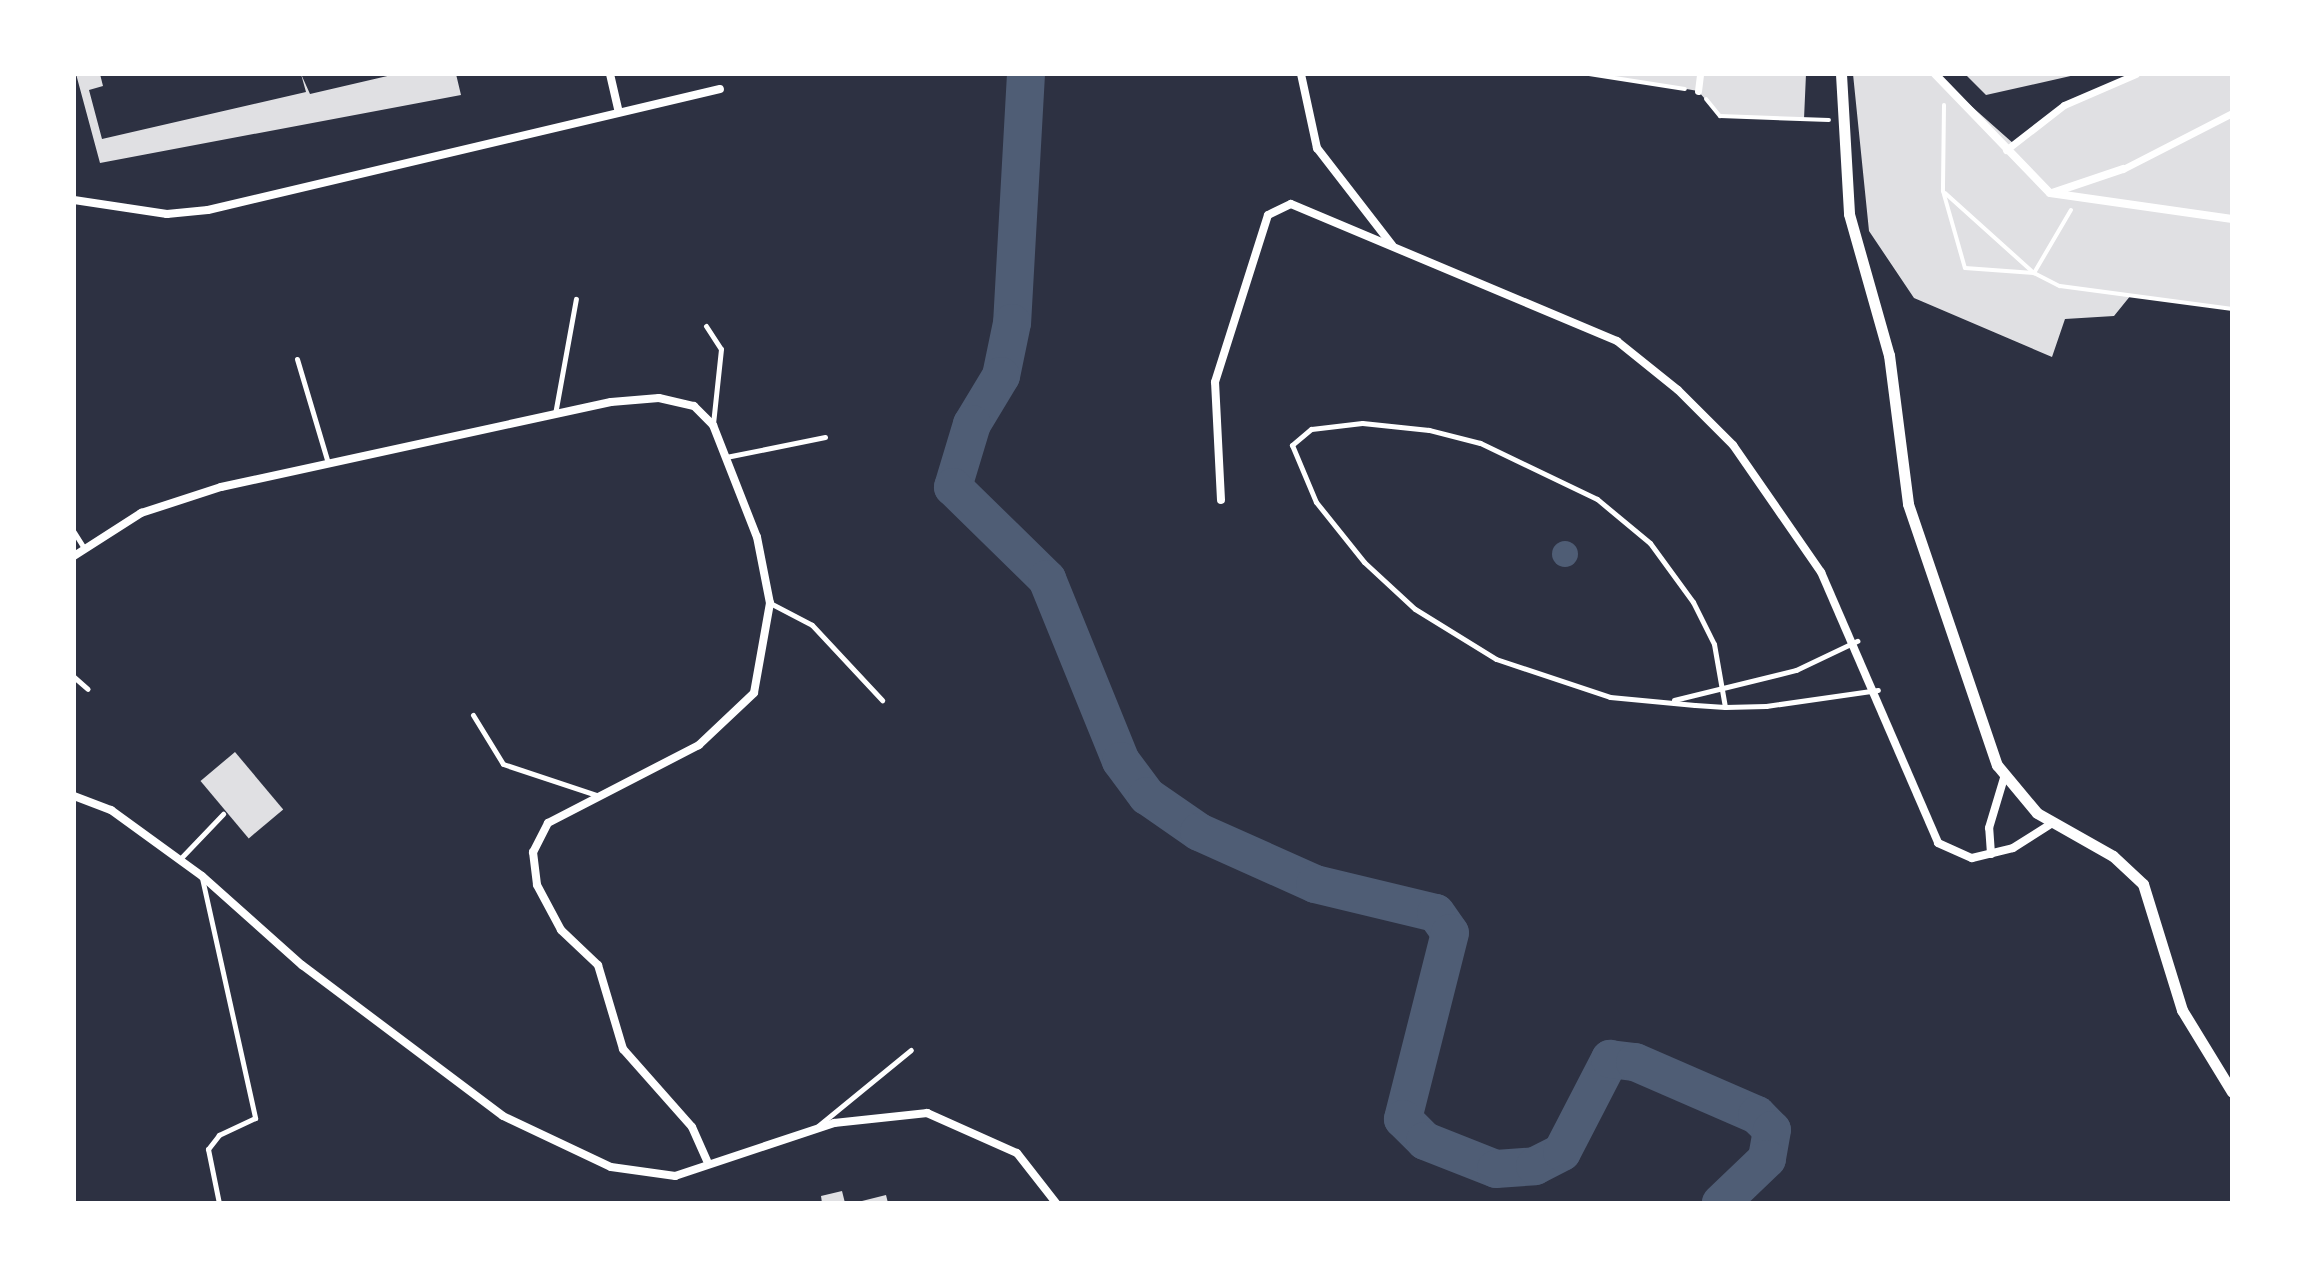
<!DOCTYPE html>
<html>
<head>
<meta charset="utf-8">
<style>
  body { margin:0 }
  #map { position:relative; width:2306px; height:1277px; overflow:hidden; background:#2d3142; font-family:Helvetica,sans-serif }
  div>[style] { position:absolute }
  [style*='--x'] { left:calc(var(--x)*1px); top:calc(var(--y)*1px); width:calc(var(--w)*1px); rotate:calc(var(--a)*1deg) }
  .water>* { inset:0; background:#4f5d75 }
  .round { border-radius:50% }
  .river>* { height:38px; margin:-19px; padding:0 19px; transform-origin:19px; border-radius:19px; background:#4f5d75 }
  .building>* { inset:0; background:#e0e0e3; transform-origin:0 0 }
  .path>* { height:4px; margin:-2px; padding:0 2px; transform-origin:2px; border-radius:2px; background:#fff }
  .service>* { height:5px; margin:-2.5px; padding:0 2.5px; transform-origin:2.5px; border-radius:2.5px; background:#fff }
  .pedestrian>* { height:7px; margin:-3.5px; padding:0 3.5px; transform-origin:3.5px; border-radius:3.5px; background:#fff }
  .minor>* { height:8px; margin:-4px; padding:0 4px; transform-origin:4px; border-radius:4px; background:#fff }
  .tertiary>* { height:11px; margin:-5.5px; padding:0 5.5px; transform-origin:5.5px; border-radius:5.5px; background:#fff }
  span { translate:-50% -50%; white-space:nowrap; text-align:center; line-height:1.15; -webkit-text-stroke:6px #fff; paint-order:stroke }
  .frame { position:absolute; inset:0; border:76px solid #fff; pointer-events:none }
</style>
</head>
<body>
<div id="map">
  <div class="water">
    <i class="round" style="left:1552px;top:541px;width:26px;height:26px"></i>
  </div>
  <div class="river">
    <i style="--x:1026;--y:74;--w:249;--a:93.2"></i>
    <i style="--x:1012;--y:323;--w:54;--a:101.7"></i>
    <i style="--x:1001;--y:376;--w:56;--a:121.1"></i>
    <i style="--x:972;--y:424;--w:66;--a:106.8"></i>
    <i style="--x:953;--y:487;--w:132;--a:44.4"></i>
    <i style="--x:1047;--y:579;--w:196;--a:67.9"></i>
    <i style="--x:1121;--y:761;--w:44;--a:53.4"></i>
    <i style="--x:1147;--y:796;--w:63;--a:34.7"></i>
    <i style="--x:1199;--y:832;--w:127;--a:24.1"></i>
    <i style="--x:1315;--y:884;--w:124;--a:13.5"></i>
    <i style="--x:1436;--y:913;--w:24;--a:55"></i>
    <i style="--x:1450;--y:933;--w:192;--a:104.2"></i>
    <i style="--x:1403;--y:1119;--w:31;--a:45"></i>
    <i style="--x:1425;--y:1141;--w:76;--a:21.5"></i>
    <i style="--x:1496;--y:1169;--w:39;--a:-4"></i>
    <i style="--x:1535;--y:1166;--w:30;--a:-27"></i>
    <i style="--x:1562;--y:1152;--w:105;--a:-62.7"></i>
    <i style="--x:1610;--y:1059;--w:25;--a:7"></i>
    <i style="--x:1635;--y:1062;--w:133;--a:23.5"></i>
    <i style="--x:1757;--y:1115;--w:21;--a:45"></i>
    <i style="--x:1772;--y:1130;--w:29;--a:100"></i>
    <i style="--x:1767;--y:1159;--w:64;--a:136.3"></i>
  </div>
  <div class="building">
    <i style="clip-path:polygon(76px 74px,100px 74px,103px 86px,89px 90px,102px 139px,306px 92px,301px 74px,310px 94px,396px 74px,456px 74px,461px 95px,100px 163px)"></i>
    <i style="clip-path:polygon(1599px 74px,1806px 74px,1804px 119px,1720px 116px,1698px 91px)"></i>
    <i style="clip-path:polygon(1853px 74px,1935px 74px,2014px 144px,2080px 98px,2136px 74px,2232px 74px,2232px 309px,2131px 295px,2114px 316px,2065px 319px,2052px 357px,1914px 298px,1869px 231px)"></i>
    <i style="clip-path:polygon(1965px 74px,2075px 74px,2075px 75px,1986px 95px)"></i>
    <i style="left:235px;top:752px;width:75px;height:45px;rotate:50deg"></i>
    <i style="clip-path:polygon(842px 1191px,845px 1203px,822px 1203px,821px 1196px)"></i>
    <i style="clip-path:polygon(886px 1195px,888px 1203px,858px 1203px,858px 1202px)"></i>
  </div>
  <div class="path">
    <i style="--x:1589;--y:74;--w:97;--a:8.9"></i>
    <i style="--x:1706;--y:99;--w:22;--a:51"></i>
    <i style="--x:1720;--y:116;--w:109;--a:2.1"></i>
    <i style="--x:1944;--y:105;--w:86;--a:90.7"></i>
    <i style="--x:1943;--y:191;--w:80;--a:74.1"></i>
    <i style="--x:1965;--y:268;--w:69;--a:4.1"></i>
    <i style="--x:2034;--y:273;--w:73;--a:-59.6"></i>
    <i style="--x:1945;--y:193;--w:120;--a:42"></i>
    <i style="--x:2034;--y:273;--w:29;--a:27"></i>
    <i style="--x:2060;--y:286;--w:174;--a:7.6"></i>
  </div>
  <div class="service">
    <i style="--x:706;--y:326;--w:27;--a:57"></i>
    <i style="--x:721;--y:349;--w:75;--a:96.1"></i>
    <i style="--x:297;--y:359;--w:109;--a:73.4"></i>
    <i style="--x:555;--y:414;--w:117;--a:-79.7"></i>
    <i style="--x:726;--y:457;--w:101;--a:-11.4"></i>
    <i style="--x:74;--y:532;--w:19;--a:58"></i>
    <i style="--x:770;--y:603;--w:47;--a:27.6"></i>
    <i style="--x:812;--y:625;--w:103;--a:47"></i>
    <i style="--x:74;--y:677;--w:18;--a:41"></i>
    <i style="--x:1674;--y:700;--w:126;--a:-13.8"></i>
    <i style="--x:1796;--y:670;--w:68;--a:-25.4"></i>
    <i style="--x:1725;--y:707;--w:64;--a:-99.9"></i>
    <i style="--x:1714;--y:644;--w:47;--a:-116.6"></i>
    <i style="--x:1693;--y:602;--w:73;--a:-126.1"></i>
    <i style="--x:1650;--y:543;--w:69;--a:-140.3"></i>
    <i style="--x:1597;--y:499;--w:130;--a:-154.4"></i>
    <i style="--x:1480;--y:443;--w:53;--a:-165.7"></i>
    <i style="--x:1429;--y:430;--w:67;--a:-174"></i>
    <i style="--x:1362;--y:423;--w:51;--a:173.3"></i>
    <i style="--x:1311;--y:429;--w:25;--a:140"></i>
    <i style="--x:1292;--y:445;--w:62;--a:67.2"></i>
    <i style="--x:1316;--y:502;--w:77;--a:51.3"></i>
    <i style="--x:1364;--y:562;--w:69;--a:42.7"></i>
    <i style="--x:1415;--y:609;--w:95;--a:31.7"></i>
    <i style="--x:1496;--y:659;--w:120;--a:18.4"></i>
    <i style="--x:1610;--y:697;--w:85;--a:5.4"></i>
    <i style="--x:1695;--y:705;--w:30;--a:4"></i>
    <i style="--x:1725;--y:707;--w:41;--a:-1.4"></i>
    <i style="--x:1766;--y:706;--w:113;--a:-8.1"></i>
    <i style="--x:473;--y:715;--w:57;--a:58.5"></i>
    <i style="--x:503;--y:764;--w:98;--a:18.4"></i>
    <i style="--x:179;--y:860;--w:64;--a:-46.3"></i>
    <i style="--x:202;--y:878;--w:246;--a:77.5"></i>
    <i style="--x:255;--y:1118;--w:40;--a:155"></i>
    <i style="--x:219;--y:1135;--w:18;--a:128"></i>
    <i style="--x:208;--y:1149;--w:55;--a:78.5"></i>
    <i style="--x:818;--y:1126;--w:120;--a:-39.3"></i>
  </div>
  <div class="pedestrian">
    <i style="--x:1698;--y:91;--w:17;--a:-83"></i>
    <i style="--x:2006;--y:150;--w:73;--a:-37.8"></i>
    <i style="--x:2064;--y:105;--w:78;--a:-23.3"></i>
    <i style="--x:2123;--y:169;--w:123;--a:-27.2"></i>
  </div>
  <div class="minor">
    <i style="--x:610;--y:74;--w:39;--a:77"></i>
    <i style="--x:1301;--y:74;--w:76;--a:77.8"></i>
    <i style="--x:1317;--y:148;--w:123;--a:52.3"></i>
    <i style="--x:1935;--y:74;--w:165;--a:46"></i>
    <i style="--x:2050;--y:193;--w:184;--a:8.1"></i>
    <i style="--x:2052;--y:193;--w:75;--a:-18.7"></i>
    <i style="--x:74;--y:200;--w:94;--a:8.6"></i>
    <i style="--x:167;--y:214;--w:41;--a:-5.6"></i>
    <i style="--x:208;--y:210;--w:526;--a:-13.3"></i>
    <i style="--x:1221;--y:500;--w:118;--a:-92.9"></i>
    <i style="--x:1215;--y:382;--w:175;--a:-72.4"></i>
    <i style="--x:1268;--y:215;--w:25;--a:-26"></i>
    <i style="--x:1291;--y:204;--w:354;--a:22.8"></i>
    <i style="--x:1617;--y:341;--w:78;--a:38.8"></i>
    <i style="--x:1678;--y:390;--w:78;--a:45"></i>
    <i style="--x:1733;--y:445;--w:155;--a:55.3"></i>
    <i style="--x:1821;--y:572;--w:295;--a:66.6"></i>
    <i style="--x:1938;--y:843;--w:37;--a:24"></i>
    <i style="--x:1972;--y:858;--w:42;--a:-13.7"></i>
    <i style="--x:2013;--y:848;--w:45;--a:-32.3"></i>
    <i style="--x:74;--y:556;--w:80;--a:-32.7"></i>
    <i style="--x:141;--y:513;--w:84;--a:-18"></i>
    <i style="--x:221;--y:487;--w:399;--a:-12.3"></i>
    <i style="--x:611;--y:402;--w:48;--a:-4.8"></i>
    <i style="--x:659;--y:398;--w:36;--a:13"></i>
    <i style="--x:694;--y:406;--w:27;--a:45"></i>
    <i style="--x:713;--y:425;--w:120;--a:68.6"></i>
    <i style="--x:757;--y:537;--w:67;--a:78.9"></i>
    <i style="--x:770;--y:603;--w:91;--a:100.1"></i>
    <i style="--x:754;--y:693;--w:76;--a:136.6"></i>
    <i style="--x:699;--y:745;--w:170;--a:152.7"></i>
    <i style="--x:548;--y:823;--w:33;--a:117"></i>
    <i style="--x:533;--y:852;--w:33;--a:83"></i>
    <i style="--x:537;--y:885;--w:51;--a:61.9"></i>
    <i style="--x:561;--y:930;--w:51;--a:43.4"></i>
    <i style="--x:598;--y:965;--w:88;--a:73.4"></i>
    <i style="--x:623;--y:1049;--w:104;--a:48.5"></i>
    <i style="--x:692;--y:1127;--w:37;--a:66"></i>
    <i style="--x:74;--y:796;--w:40;--a:21"></i>
    <i style="--x:111;--y:810;--w:112;--a:36"></i>
    <i style="--x:202;--y:876;--w:134;--a:41.7"></i>
    <i style="--x:302;--y:965;--w:251;--a:36.9"></i>
    <i style="--x:503;--y:1116;--w:119;--a:25.3"></i>
    <i style="--x:611;--y:1167;--w:65;--a:8"></i>
    <i style="--x:675;--y:1176;--w:168;--a:-18.4"></i>
    <i style="--x:834;--y:1123;--w:94;--a:-6.1"></i>
    <i style="--x:927;--y:1113;--w:98;--a:24"></i>
    <i style="--x:1017;--y:1153;--w:63;--a:52"></i>
    <i style="--x:1991;--y:854;--w:26;--a:-94"></i>
    <i style="--x:1989;--y:828;--w:52;--a:-73.3"></i>
  </div>
  <div class="tertiary">
    <i style="--x:1841;--y:74;--w:140;--a:86.7"></i>
    <i style="--x:1849;--y:214;--w:147;--a:74.2"></i>
    <i style="--x:1889;--y:355;--w:150;--a:82.7"></i>
    <i style="--x:1908;--y:504;--w:276;--a:71.2"></i>
    <i style="--x:1997;--y:765;--w:62;--a:50.2"></i>
    <i style="--x:2037;--y:813;--w:87;--a:29.5"></i>
    <i style="--x:2113;--y:856;--w:41;--a:43"></i>
    <i style="--x:2143;--y:884;--w:132;--a:72.8"></i>
    <i style="--x:2182;--y:1010;--w:96;--a:58.6"></i>
  </div>
  <div class="frame"></div>
</div>
</body>
</html>
